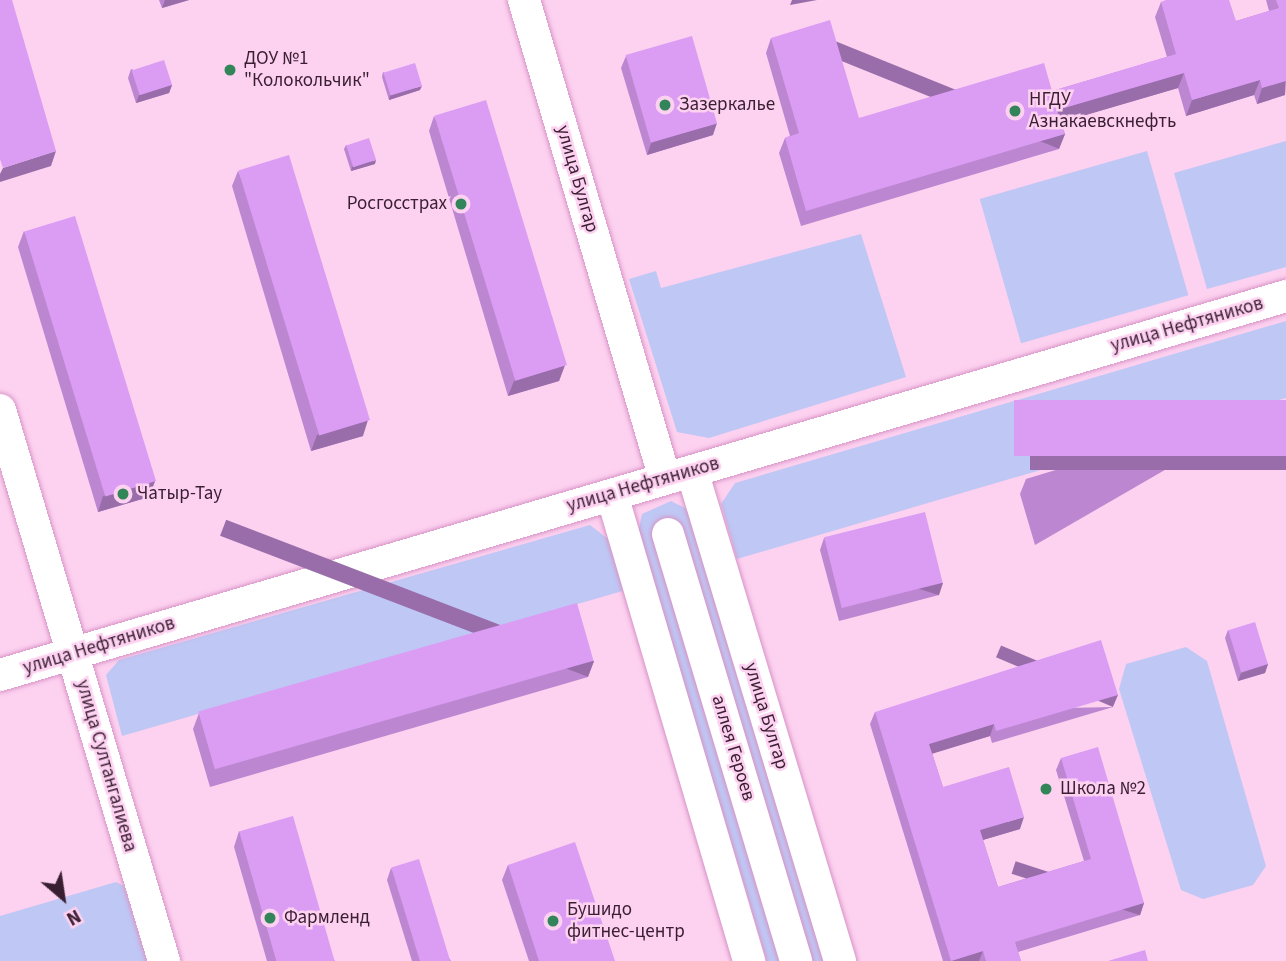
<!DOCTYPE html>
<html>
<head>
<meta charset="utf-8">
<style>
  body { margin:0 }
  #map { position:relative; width:1286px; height:961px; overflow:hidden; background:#fdd1f0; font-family:"Source Sans 3",sans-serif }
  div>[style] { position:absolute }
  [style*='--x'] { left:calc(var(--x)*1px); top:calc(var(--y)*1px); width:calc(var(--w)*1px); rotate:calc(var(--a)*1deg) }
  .green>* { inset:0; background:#bfc7f4; transform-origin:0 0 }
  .roads { filter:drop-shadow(0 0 2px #d793c6) drop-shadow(0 0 2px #d793c6) }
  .minor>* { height:32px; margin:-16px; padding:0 16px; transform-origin:16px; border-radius:16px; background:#fff }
  .wall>* { inset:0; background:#bc86d1 }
  .shaded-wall>* { inset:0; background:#996daa; transform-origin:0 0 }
  .building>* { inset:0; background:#db9cf3; transform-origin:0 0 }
  .dots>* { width:19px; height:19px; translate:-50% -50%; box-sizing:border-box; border:4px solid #fdd1f0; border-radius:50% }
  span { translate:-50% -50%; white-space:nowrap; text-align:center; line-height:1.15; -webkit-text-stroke:5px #fdd1f0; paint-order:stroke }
  .poi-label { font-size:19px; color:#3a1f33 }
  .left { translate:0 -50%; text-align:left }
  .right { translate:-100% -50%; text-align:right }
  .street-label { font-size:19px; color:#3a1f33 }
  .north { position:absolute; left:28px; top:863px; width:70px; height:70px; -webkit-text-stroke:5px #fdd1f0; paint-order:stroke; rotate:151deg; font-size:19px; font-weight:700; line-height:28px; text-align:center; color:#3a1f33 }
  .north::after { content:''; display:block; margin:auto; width:24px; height:32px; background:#3a1f33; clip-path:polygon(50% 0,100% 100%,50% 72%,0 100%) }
</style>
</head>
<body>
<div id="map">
  <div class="green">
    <i style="clip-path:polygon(1286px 141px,1286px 267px,1207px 289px,1174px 173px)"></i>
    <i style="left:1147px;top:151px;width:150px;height:174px;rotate:74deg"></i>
    <i style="clip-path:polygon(861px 234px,906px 377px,709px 438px,677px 432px,629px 279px,656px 271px,661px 288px)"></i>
    <i style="clip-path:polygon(1286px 321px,1286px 398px,737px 559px,721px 504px,735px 483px)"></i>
    <i style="clip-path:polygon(671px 501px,689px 510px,826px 961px,767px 961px,638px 533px,642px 514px)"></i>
    <i style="clip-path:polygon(590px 525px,612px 542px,626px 590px,122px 736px,106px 675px,119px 660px)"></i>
    <i style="clip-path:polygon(1186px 647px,1207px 661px,1266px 866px,1253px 885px,1203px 899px,1181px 890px,1119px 689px,1126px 664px)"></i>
    <i style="clip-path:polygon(116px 882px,124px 886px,147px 961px,0 961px,0 916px)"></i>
  </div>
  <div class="roads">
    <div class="minor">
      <i style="--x:524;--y:0;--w:498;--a:73.6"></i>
      <i style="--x:0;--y:410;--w:575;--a:73.42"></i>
      <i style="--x:692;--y:471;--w:512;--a:73.19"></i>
      <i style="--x:612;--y:495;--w:486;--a:73.6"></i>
      <i style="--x:668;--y:534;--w:446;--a:73.3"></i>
      <i style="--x:0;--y:675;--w:1341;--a:-16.42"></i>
    </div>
  </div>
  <div class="wall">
    <i style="clip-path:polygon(159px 0,189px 0,162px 8px)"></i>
    <i style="clip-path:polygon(1266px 0,1286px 0,1285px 95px,1257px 104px,1254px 95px,1186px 116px,1178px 88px,1061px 122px,1065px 134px,1059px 149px,801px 226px,779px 153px,785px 138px,790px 136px,766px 53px,771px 38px,859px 118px,1052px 91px,1167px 57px,1155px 17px,1161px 2px,1236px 21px,1269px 11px)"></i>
    <i style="clip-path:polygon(626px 56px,713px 135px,647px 155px,621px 68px)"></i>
    <i style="clip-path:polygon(131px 69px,172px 85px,169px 93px,136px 103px,128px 78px)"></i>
    <i style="clip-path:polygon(383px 72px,420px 90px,389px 100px,382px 77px)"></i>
    <i style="clip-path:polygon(434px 116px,565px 365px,559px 381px,508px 396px,429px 131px)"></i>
    <i style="clip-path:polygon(346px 145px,375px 164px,351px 171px,344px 149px)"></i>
    <i style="clip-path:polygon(238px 171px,363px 436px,311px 451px,232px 186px)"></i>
    <i style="clip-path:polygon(24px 231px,155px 481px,149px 497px,98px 512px,18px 247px)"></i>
    <i style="clip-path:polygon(1286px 400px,1035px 545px,1020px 494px,1026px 479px)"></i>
    <i style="clip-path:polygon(824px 538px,939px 595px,839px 621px,820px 550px)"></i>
    <i style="clip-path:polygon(1228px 630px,1268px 664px,1265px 673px,1238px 681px,1225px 638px)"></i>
    <i style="clip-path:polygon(594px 661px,588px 677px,210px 787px,193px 729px,199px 713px)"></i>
    <i style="clip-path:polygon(1113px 707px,992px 743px,990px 736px,932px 753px,943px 787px,1020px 829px,983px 840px,998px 887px,1084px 861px,1056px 770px,1061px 758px,1144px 903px,1140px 915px,1018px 952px,1021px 961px,943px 961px,870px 724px,875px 712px)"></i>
    <i style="clip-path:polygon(239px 831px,335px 961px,267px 961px,234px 847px)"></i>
    <i style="clip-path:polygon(508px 865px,615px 961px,529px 961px,502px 880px)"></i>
    <i style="clip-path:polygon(391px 868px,451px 961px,412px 961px,387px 880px)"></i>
  </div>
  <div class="shaded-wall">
    <i style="clip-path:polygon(165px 0,189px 0,162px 8px)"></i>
    <i style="clip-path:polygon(792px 0,817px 0,790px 5px)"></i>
    <i style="clip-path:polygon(1184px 73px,1178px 88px,1052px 125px,1057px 110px)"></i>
    <i style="clip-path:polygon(1286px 78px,1285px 95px,1257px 104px,1262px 88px)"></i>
    <i style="clip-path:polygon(1260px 80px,1254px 95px,1186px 116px,1192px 100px)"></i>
    <i style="clip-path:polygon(172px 85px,169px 93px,136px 103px,139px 95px)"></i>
    <i style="clip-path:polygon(422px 86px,420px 90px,389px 100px,390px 95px)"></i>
    <i style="clip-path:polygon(717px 123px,713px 135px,647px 155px,651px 143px)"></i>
    <i style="left:1065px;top:134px;width:16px;height:270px;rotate:112deg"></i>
    <i style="clip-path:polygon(56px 151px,51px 166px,0 182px,0 174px,3px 168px)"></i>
    <i style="clip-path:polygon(376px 160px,375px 164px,351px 171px,352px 167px)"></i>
    <i style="clip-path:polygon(565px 365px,559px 381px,508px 396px,514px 381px)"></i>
    <i style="clip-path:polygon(368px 420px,363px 436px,311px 451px,317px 435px)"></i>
    <i style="left:1286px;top:456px;width:14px;height:256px;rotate:90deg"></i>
    <i style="clip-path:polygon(155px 481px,149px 497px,98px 512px,103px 496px)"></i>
    <i style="left:943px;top:583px;width:13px;height:103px;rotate:108deg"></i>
    <i style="left:594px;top:661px;width:17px;height:394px;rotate:111deg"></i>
    <i style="clip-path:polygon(1268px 664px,1265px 673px,1238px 681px,1241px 673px)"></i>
    <i style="left:1118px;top:695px;width:13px;height:127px;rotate:113deg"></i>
    <i style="clip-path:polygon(994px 724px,990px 736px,925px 756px,929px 744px)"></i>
    <i style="clip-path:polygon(1024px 817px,1020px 829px,976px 842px,980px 830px)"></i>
    <i style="left:1144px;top:903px;width:13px;height:135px;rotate:108deg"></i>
    <i style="clip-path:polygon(983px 951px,979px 961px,951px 961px)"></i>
  </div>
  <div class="building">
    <i style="clip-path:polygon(0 0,12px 0,56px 151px,3px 168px,0 159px)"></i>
    <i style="clip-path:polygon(1166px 0,1229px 0,1236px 21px,1279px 8px,1276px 0,1286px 0,1286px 81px,1262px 88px,1260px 80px,1192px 100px,1184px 73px,1057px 110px,1065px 134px,806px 211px,785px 138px,799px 133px,771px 38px,830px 20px,859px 118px,1044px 63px,1052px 91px,1176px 54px,1161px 2px)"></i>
    <i style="left:692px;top:36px;width:91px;height:69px;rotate:74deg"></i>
    <i style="left:164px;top:60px;width:26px;height:34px;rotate:72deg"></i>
    <i style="left:415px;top:63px;width:24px;height:33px;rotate:73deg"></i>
    <i style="left:486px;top:100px;width:277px;height:54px;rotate:73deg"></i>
    <i style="left:369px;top:138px;width:23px;height:24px;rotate:72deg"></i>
    <i style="left:289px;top:155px;width:277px;height:53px;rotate:73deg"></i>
    <i style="left:75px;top:216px;width:277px;height:53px;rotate:73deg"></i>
    <i style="left:1286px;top:400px;width:56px;height:272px;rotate:90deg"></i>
    <i style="left:925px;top:512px;width:73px;height:104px;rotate:76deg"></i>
    <i style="left:577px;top:603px;width:60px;height:394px;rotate:74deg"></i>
    <i style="left:1255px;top:622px;width:44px;height:28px;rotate:73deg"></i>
    <i style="clip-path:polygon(1101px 640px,1118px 695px,996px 731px,994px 724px,929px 744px,943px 787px,1009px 767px,1024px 817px,980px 830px,998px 887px,1091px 859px,1061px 758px,1098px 747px,1144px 903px,1015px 942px,1021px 961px,986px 961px,983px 951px,951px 961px,875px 712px)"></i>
    <i style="left:293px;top:816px;width:151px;height:56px;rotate:74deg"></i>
    <i style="clip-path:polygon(575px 842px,615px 961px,539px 961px,508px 865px)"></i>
    <i style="left:419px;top:859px;width:107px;height:29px;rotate:73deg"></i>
    <i style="clip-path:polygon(1145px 950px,1148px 961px,1108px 961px)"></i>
  </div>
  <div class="dots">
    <i style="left:230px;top:70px;background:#318558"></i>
    <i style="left:665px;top:105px;background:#318558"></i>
    <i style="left:1015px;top:111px;background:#318558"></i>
    <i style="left:461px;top:204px;background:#318558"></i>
    <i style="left:123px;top:494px;background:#318558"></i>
    <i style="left:1046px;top:789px;background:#318558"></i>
    <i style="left:270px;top:918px;background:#318558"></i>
    <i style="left:553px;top:921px;background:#318558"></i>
  </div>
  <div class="poi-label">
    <span class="left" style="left:244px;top:70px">ДОУ №1<br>"Колокольчик"</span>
    <span class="left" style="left:1029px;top:111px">НГДУ<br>Азнакаевскнефть</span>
    <span class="left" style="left:679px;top:105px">Зазеркалье</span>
    <span class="right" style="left:447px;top:204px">Росгосстрах</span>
    <span class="left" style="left:137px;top:494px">Чатыр-Тау</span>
    <span class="left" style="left:1060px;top:789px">Школа №2</span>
    <span class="left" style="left:567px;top:921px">Бушидо<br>фитнес-центр</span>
    <span class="left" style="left:284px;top:918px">Фармленд</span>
  </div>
  <div class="street-label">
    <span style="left:577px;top:179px;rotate:74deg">улица Булгар</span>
    <span style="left:1187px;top:325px;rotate:-16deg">улица Нефтяников</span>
    <span style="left:643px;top:485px;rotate:-16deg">улица Нефтяников</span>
    <span style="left:99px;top:646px;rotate:-17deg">улица Нефтяников</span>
    <span style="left:766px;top:716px;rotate:73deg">улица Булгар</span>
    <span style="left:733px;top:748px;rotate:73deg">аллея Героев</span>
    <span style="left:106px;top:766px;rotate:74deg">улица Султангалиева</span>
  </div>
  <div class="north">N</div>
</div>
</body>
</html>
